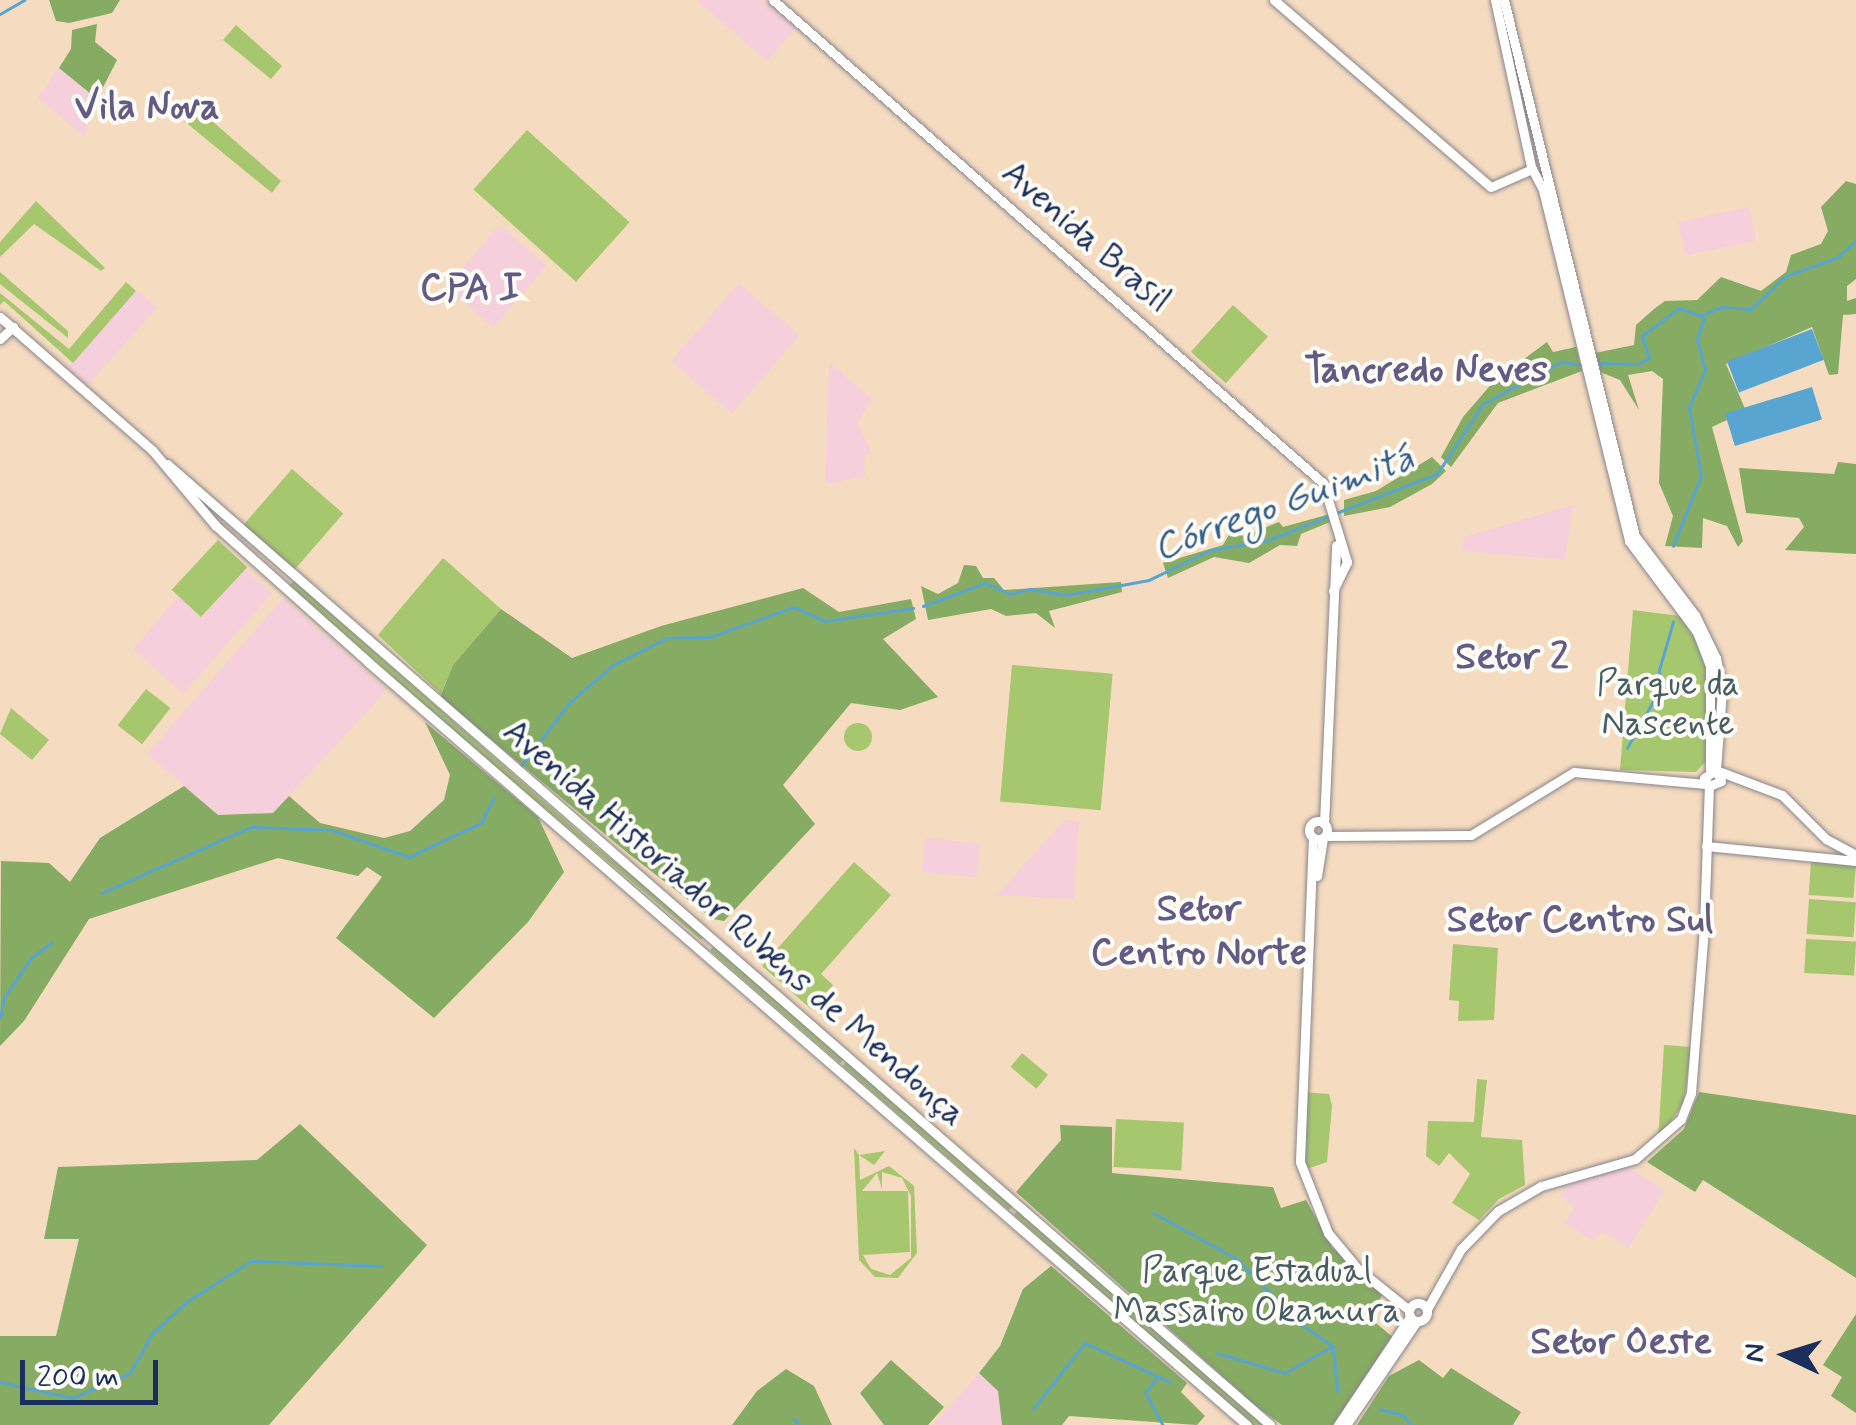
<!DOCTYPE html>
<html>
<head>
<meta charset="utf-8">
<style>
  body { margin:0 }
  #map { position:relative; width:1856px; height:1425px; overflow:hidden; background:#f5dbbf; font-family:Mynerve,sans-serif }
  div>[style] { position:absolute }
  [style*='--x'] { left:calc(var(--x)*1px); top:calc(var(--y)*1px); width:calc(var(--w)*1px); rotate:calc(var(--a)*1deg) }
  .built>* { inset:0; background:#f5cfdb; transform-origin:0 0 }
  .green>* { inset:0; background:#a7c76f; transform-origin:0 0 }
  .round { border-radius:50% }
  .forest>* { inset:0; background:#85ac62 }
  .water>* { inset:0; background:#58a5d1; transform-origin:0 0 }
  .stream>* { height:2.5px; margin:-1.25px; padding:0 1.25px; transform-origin:1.25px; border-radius:1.25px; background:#58a5d1 }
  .roads { filter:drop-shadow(0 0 2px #88858e) drop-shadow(0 0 2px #88858e) }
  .major>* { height:9px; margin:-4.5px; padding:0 4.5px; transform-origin:4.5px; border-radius:4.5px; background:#fff }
  .major>.ring { margin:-4.5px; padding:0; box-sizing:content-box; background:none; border:9px solid #fff; border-radius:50% }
  span { translate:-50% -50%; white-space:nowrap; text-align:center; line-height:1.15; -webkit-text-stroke:8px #fdfcf7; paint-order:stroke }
  .street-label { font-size:35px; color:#1b2f5e }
  .park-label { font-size:35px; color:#455d63 }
  .neighbourhood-label { font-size:38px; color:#635b86; font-weight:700 }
  .water-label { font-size:38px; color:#335e8c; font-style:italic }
  .north { position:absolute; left:1736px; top:1305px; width:100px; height:100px; -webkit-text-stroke:8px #fdfcf7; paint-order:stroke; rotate:274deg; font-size:28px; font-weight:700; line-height:40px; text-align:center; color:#1b2f5e }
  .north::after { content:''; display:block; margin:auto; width:35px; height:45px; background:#1b2f5e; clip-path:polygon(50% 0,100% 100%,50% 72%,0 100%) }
  .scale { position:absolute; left:20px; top:1360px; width:138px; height:45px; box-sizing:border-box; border:5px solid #1b2f5e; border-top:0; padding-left:12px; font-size:30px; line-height:35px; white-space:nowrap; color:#1b2f5e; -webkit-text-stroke:8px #fdfcf7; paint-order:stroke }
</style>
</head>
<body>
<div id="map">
  <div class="built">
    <i style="clip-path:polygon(696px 0,764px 0,796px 28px,767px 61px)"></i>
    <i style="clip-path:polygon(59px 68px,97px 99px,85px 137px,38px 98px)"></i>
    <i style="left:1749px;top:207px;width:34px;height:72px;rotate:78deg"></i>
    <i style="left:500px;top:225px;width:62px;height:82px;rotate:41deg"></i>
    <i style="left:739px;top:283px;width:80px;height:103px;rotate:41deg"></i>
    <i style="left:137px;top:290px;width:27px;height:104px;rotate:42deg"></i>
    <i style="clip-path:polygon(829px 362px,873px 400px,857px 422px,872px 454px,864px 456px,865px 476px,825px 484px)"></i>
    <i style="clip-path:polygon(1573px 505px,1565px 560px,1462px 551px,1464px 537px)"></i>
    <i style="clip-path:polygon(245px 569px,272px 593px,183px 694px,133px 649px,178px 596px,201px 618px)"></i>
    <i style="clip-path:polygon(283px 598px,387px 690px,273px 813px,218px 815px,147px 754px)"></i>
    <i style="clip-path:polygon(1064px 820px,1079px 822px,1074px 899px,997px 895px)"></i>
    <i style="left:925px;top:838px;width:55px;height:34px;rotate:6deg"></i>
    <i style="clip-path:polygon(1628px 1167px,1665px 1191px,1628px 1248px,1601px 1231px,1594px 1241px,1564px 1223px,1574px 1207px,1560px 1196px,1568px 1184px)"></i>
    <i style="clip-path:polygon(979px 1373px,998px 1391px,1002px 1425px,933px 1425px)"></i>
  </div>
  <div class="green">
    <i style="clip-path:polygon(236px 25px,282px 66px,271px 79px,223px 40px)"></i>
    <i style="clip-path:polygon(196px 107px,281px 181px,272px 193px,184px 121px)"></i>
    <i style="left:527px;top:130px;width:138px;height:80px;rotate:42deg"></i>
    <i style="clip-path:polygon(36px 201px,105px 268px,101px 271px,34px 224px,0 257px,0 242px)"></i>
    <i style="clip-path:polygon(0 272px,68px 331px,68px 338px,0 284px)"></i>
    <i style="clip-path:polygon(126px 282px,136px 291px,73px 363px,4px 301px,0 305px,0 293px,69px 349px)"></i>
    <i style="left:1233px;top:305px;width:47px;height:63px;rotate:42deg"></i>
    <i style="left:292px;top:469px;width:68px;height:75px;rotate:41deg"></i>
    <i style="left:218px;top:540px;width:40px;height:68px;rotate:43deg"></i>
    <i style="clip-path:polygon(443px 558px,501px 609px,453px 665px,441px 694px,378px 635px)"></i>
    <i style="clip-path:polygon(294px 581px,595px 846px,706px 934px,701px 940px,491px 763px,289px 585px)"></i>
    <i style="clip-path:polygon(1633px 610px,1680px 616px,1706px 657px,1707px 760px,1696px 772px,1620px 770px)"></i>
    <i style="left:1012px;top:665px;width:101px;height:137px;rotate:5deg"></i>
    <i style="left:146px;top:689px;width:31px;height:46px;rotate:38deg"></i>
    <i style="clip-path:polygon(11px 708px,49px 740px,32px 760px,0 734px)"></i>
    <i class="round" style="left:844px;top:723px;width:28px;height:28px"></i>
    <i style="left:1811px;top:861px;width:45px;height:34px;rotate:4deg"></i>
    <i style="clip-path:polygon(854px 862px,891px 895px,821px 974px,833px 985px,812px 1010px,762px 966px)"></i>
    <i style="left:1809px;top:899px;width:47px;height:35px;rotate:4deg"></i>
    <i style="left:1806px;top:939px;width:50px;height:34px;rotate:3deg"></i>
    <i style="clip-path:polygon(1453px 944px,1498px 948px,1494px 1020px,1458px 1021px,1459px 1001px,1449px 1000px)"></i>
    <i style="left:714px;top:946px;width:172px;height:6px;rotate:41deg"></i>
    <i style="clip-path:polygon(1664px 1045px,1691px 1047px,1684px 1102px,1658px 1141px)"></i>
    <i style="left:1022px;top:1053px;width:34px;height:18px;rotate:40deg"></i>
    <i style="left:848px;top:1060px;width:220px;height:8px;rotate:41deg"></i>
    <i style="clip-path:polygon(1477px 1079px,1487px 1080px,1481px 1137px,1522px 1140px,1525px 1185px,1499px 1199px,1479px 1220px,1452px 1203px,1470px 1174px,1449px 1153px,1439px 1166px,1426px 1156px,1428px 1121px,1474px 1122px)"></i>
    <i style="clip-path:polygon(1303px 1092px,1329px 1094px,1332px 1106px,1327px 1162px,1304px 1170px)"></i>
    <i style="left:1116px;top:1119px;width:68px;height:48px;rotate:3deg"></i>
    <i style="clip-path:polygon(evenodd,854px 1148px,859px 1155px,885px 1151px,874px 1165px,859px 1155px,860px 1180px,889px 1166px,914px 1186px,917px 1253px,898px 1278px,875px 1277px,859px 1260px,854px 1148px,882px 1172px,902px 1178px,911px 1196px,911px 1258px,890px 1275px,871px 1269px,863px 1255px,910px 1252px,908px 1191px,862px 1191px,877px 1173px,882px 1189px,882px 1172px)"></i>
    <i style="clip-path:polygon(1018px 1210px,1264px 1425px,1252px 1425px,1014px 1215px)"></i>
  </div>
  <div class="forest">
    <i style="clip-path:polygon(49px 0,120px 0,112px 13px,69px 23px,56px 21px)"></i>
    <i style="clip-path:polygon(97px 24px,95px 42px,117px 60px,97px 99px,59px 68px,71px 49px,72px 30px)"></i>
    <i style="clip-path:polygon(1846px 181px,1856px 184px,1856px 279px,1847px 286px,1847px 301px,1856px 298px,1856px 314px,1843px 315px,1838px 374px,1829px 375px,1812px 327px,1726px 364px,1746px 411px,1712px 427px,1743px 541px,1738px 547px,1727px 526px,1703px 518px,1702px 548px,1665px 546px,1673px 516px,1659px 483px,1663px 379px,1652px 371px,1628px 375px,1639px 410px,1620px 380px,1600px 372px,1595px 353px,1634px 345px,1636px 325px,1654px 309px,1665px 301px,1697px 300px,1721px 277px,1761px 291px,1786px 272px,1791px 255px,1821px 244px,1828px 231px,1821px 207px)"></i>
    <i style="clip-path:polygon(1547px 342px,1553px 352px,1576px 347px,1582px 371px,1498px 403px,1451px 467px,1441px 457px,1463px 417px,1494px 381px,1512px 376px,1516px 365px)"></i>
    <i style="clip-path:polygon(1432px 457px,1446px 471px,1432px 484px,1390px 507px,1344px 516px,1344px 500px,1376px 491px)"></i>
    <i style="clip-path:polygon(1838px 462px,1856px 464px,1856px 554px,1785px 550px,1804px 527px,1799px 518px,1746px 513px,1739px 468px,1834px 474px)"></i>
    <i style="clip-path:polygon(1330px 514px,1330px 522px,1301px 534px,1297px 546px,1280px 545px,1249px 563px,1214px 557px,1168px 578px,1163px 563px,1223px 545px,1230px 533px,1244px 536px,1279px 522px,1283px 527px)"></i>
    <i style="clip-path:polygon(964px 565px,976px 566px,983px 578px,994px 578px,1004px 590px,1121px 582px,1122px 592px,1049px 611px,1055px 628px,1036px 613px,1006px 616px,991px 609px,928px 620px,921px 586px,938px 594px,958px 583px)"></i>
    <i style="clip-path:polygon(803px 588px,839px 612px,911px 599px,916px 619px,883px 639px,938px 697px,900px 710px,851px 703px,783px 785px,815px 824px,724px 921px,713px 919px,629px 854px,440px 697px,453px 665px,501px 609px,572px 658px,661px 626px)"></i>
    <i style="clip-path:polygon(425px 722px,538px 817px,564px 872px,528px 922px,434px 1018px,336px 938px,382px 877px,367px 867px,358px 876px,278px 858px,89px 919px,24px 1021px,0 1046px,1px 861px,49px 863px,70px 882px,100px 838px,184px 786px,218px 815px,273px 813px,289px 796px,320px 823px,384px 838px,410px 831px,444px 800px,450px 775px)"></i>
    <i style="clip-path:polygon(1699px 1092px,1856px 1115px,1856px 1278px,1703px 1180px,1695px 1192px,1647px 1162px,1684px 1129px)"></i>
    <i style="clip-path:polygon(300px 1124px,427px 1245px,269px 1425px,0 1425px,0 1336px,56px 1336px,79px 1239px,44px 1239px,58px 1167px,257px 1160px)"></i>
    <i style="clip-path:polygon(1060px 1125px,1112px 1127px,1112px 1173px,1273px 1187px,1281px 1208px,1306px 1200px,1332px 1247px,1382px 1295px,1371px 1319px,1394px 1338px,1333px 1425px,1282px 1425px,1257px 1407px,1016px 1192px,1061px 1140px)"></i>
    <i style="clip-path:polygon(1051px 1266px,1187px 1383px,1181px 1392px,1205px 1416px,1197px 1425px,1069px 1416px,1062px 1425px,1002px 1425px,998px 1391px,979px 1373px,1000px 1346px,1023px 1289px)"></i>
    <i style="clip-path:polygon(1856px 1314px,1856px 1413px,1831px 1396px,1842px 1377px,1823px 1365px)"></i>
    <i style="clip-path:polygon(891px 1360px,944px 1407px,928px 1425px,884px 1425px,860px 1393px)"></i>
    <i style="clip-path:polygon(1419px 1360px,1443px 1378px,1451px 1368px,1521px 1412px,1513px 1425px,1357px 1425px,1389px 1376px)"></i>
    <i style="clip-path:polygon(786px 1369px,814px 1386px,832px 1425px,732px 1425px,757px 1391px)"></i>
  </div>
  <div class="water">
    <i style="left:1812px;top:329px;width:33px;height:91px;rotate:69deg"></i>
    <i style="left:1812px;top:387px;width:34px;height:91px;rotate:73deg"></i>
  </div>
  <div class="stream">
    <i style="--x:0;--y:14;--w:28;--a:-30"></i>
    <i style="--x:1595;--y:363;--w:43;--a:1.3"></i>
    <i style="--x:1638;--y:364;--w:13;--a:-29"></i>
    <i style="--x:1649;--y:358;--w:23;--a:-108"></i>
    <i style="--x:1642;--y:336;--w:46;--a:-37.1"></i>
    <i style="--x:1679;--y:308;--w:23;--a:20"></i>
    <i style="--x:1701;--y:316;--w:22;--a:-24"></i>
    <i style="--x:1721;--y:307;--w:30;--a:4"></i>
    <i style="--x:1751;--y:309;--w:46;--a:-44.1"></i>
    <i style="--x:1784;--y:277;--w:58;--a:-20.3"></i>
    <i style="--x:1838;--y:257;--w:24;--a:-42"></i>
    <i style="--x:1336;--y:513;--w:108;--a:-21.1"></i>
    <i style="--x:1437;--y:474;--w:84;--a:-56.7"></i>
    <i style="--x:1483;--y:404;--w:89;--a:-28.3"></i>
    <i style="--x:1561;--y:362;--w:21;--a:8"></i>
    <i style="--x:1673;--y:546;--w:75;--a:-68.2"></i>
    <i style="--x:1701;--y:476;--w:69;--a:-100"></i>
    <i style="--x:1689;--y:408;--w:41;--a:-67.2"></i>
    <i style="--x:1705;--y:370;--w:31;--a:-105"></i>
    <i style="--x:1697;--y:340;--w:23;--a:-72"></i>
    <i style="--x:923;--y:606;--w:66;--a:-20.4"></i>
    <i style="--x:985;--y:583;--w:28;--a:23"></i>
    <i style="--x:1011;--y:594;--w:20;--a:-15"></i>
    <i style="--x:1030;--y:589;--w:36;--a:9"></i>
    <i style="--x:1066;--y:595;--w:84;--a:-10.2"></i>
    <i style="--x:1149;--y:580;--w:69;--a:-25.8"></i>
    <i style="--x:1211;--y:550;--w:59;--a:-9.8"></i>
    <i style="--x:1269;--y:540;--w:65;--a:-21.8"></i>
    <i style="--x:1627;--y:748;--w:70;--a:-60.9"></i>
    <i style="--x:1661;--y:687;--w:17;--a:-97"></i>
    <i style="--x:1659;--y:670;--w:50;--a:-73.7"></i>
    <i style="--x:521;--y:766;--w:81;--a:-52.6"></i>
    <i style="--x:570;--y:702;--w:57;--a:-40.7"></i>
    <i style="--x:613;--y:665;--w:60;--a:-26.6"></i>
    <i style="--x:667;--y:638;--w:43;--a:-1.3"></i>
    <i style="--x:710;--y:637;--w:89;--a:-19.7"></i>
    <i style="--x:794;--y:607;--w:34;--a:24"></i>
    <i style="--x:825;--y:621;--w:89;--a:-8.4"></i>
    <i style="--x:102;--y:893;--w:163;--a:-23.9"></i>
    <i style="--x:251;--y:827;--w:81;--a:2.1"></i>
    <i style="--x:332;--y:830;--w:82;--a:19.3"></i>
    <i style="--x:409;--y:857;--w:80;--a:-25.3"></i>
    <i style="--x:481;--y:823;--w:28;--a:-63"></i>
    <i style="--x:0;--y:1018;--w:20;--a:-79"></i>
    <i style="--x:4;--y:998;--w:48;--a:-56"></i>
    <i style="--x:31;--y:958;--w:26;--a:-37"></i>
    <i style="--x:1154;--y:1213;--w:95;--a:29"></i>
    <i style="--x:1237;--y:1259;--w:91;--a:45.4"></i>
    <i style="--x:1301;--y:1324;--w:39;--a:35"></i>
    <i style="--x:1217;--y:1353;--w:71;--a:16.4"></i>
    <i style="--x:1285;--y:1373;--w:55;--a:-29.4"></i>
    <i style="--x:1333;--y:1346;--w:45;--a:83.7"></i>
    <i style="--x:1156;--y:1379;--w:17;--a:126"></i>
    <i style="--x:1146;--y:1393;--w:36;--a:62"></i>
    <i style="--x:0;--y:1382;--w:75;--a:12.4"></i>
    <i style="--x:73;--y:1398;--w:62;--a:-23.7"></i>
    <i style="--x:130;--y:1373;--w:45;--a:-60.6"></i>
    <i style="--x:152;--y:1334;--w:45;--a:-43.2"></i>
    <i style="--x:185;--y:1303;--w:78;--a:-32.5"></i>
    <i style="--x:251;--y:1261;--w:131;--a:2.2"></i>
    <i style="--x:1033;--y:1409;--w:84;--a:-51.8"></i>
    <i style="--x:1085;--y:1343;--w:94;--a:24.6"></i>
    <i style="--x:1380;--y:1409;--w:24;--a:15"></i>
    <i style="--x:1403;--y:1415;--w:13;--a:48"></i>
    <i style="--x:794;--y:1419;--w:8;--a:45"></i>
  </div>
  <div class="roads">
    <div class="major">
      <i style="--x:773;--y:0;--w:732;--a:41.29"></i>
      <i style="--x:1323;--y:483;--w:83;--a:73.1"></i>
      <i style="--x:1347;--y:562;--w:32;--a:116"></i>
      <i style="--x:1274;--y:0;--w:286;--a:40.8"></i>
      <i style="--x:1491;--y:187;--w:45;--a:-23.7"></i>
      <i style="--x:1495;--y:0;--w:171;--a:77.8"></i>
      <i style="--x:1531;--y:167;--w:26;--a:62"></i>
      <i style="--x:1543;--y:190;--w:361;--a:76.2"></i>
      <i style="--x:1629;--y:541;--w:114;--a:53.2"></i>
      <i style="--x:1697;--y:632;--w:36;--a:69"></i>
      <i style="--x:1710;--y:666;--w:103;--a:90"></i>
      <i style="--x:1504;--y:0;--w:552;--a:76.27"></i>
      <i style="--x:1635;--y:536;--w:99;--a:52.8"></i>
      <i style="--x:1695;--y:615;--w:48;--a:64"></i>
      <i style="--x:1716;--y:658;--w:33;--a:79"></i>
      <i style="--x:1722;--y:690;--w:80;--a:94.3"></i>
      <i style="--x:0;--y:317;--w:203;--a:41.2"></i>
      <i style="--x:153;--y:451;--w:97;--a:50"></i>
      <i style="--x:215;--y:525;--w:205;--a:41.8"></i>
      <i style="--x:368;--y:662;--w:1164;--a:40.96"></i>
      <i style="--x:0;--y:339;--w:18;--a:-43"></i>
      <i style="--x:167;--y:464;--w:1463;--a:41.06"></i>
      <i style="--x:1721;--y:772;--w:65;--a:20.7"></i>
      <i style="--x:1782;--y:795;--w:62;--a:45"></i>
      <i style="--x:1826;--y:839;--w:34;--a:28"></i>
      <i class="ring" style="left:1309px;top:821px;width:9px;height:9px"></i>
      <i style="--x:1324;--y:824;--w:279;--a:-87.5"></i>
      <i style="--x:1325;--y:836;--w:146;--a:-0.4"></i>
      <i style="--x:1471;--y:835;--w:121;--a:-31.5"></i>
      <i style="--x:1574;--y:772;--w:132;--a:5.2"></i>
      <i style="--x:1313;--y:837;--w:325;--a:92.3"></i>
      <i style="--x:1300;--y:1162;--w:76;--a:68.5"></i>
      <i style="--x:1328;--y:1233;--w:47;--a:50.2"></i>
      <i style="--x:1358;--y:1269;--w:65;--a:38.8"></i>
      <i style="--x:1706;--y:846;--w:151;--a:5.7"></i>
      <i style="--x:1317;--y:876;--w:38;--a:-81"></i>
      <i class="ring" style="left:1409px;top:1303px;width:9px;height:9px"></i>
      <i style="--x:1427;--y:1309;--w:69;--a:-60.5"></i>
      <i style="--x:1461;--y:1249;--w:53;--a:-45.8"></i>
      <i style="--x:1498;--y:1211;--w:50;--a:-30.2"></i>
      <i style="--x:1541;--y:1186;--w:98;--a:-16"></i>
      <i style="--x:1635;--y:1159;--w:61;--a:-41"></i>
      <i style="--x:1681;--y:1119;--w:28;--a:-69"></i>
      <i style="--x:1691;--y:1093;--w:167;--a:-85.5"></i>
      <i style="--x:1704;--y:927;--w:141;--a:-88"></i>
      <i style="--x:1709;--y:786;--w:9;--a:-122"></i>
      <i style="--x:1704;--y:778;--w:14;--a:-34"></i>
      <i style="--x:1716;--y:770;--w:12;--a:66"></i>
      <i style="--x:1721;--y:781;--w:13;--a:157"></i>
      <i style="--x:1338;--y:1425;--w:130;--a:-56.3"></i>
      <i style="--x:1346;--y:1425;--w:126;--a:-55.7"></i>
    </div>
  </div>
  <div class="street-label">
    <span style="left:1086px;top:237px;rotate:41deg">Avenida Brasil</span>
    <span style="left:734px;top:923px;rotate:41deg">Avenida Historiador Rubens de Mendonça</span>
  </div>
  <div class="park-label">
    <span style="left:1668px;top:704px">Parque da<br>Nascente</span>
    <span style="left:1257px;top:1291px">Parque Estadual<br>Massairo Okamura</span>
  </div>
  <div class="neighbourhood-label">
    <span style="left:147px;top:108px">Vila Nova</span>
    <span style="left:471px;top:289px">CPA I</span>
    <span style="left:1426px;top:371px">Tancredo Neves</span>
    <span style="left:1512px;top:658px">Setor 2</span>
    <span style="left:1199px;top:932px">Setor<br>Centro Norte</span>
    <span style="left:1580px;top:921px">Setor Centro Sul</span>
    <span style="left:1621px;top:1343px">Setor Oeste</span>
  </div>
  <div class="water-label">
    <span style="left:1284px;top:504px;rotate:-20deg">Córrego Guimitá</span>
  </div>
  <div class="north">N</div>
  <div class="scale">200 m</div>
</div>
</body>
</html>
